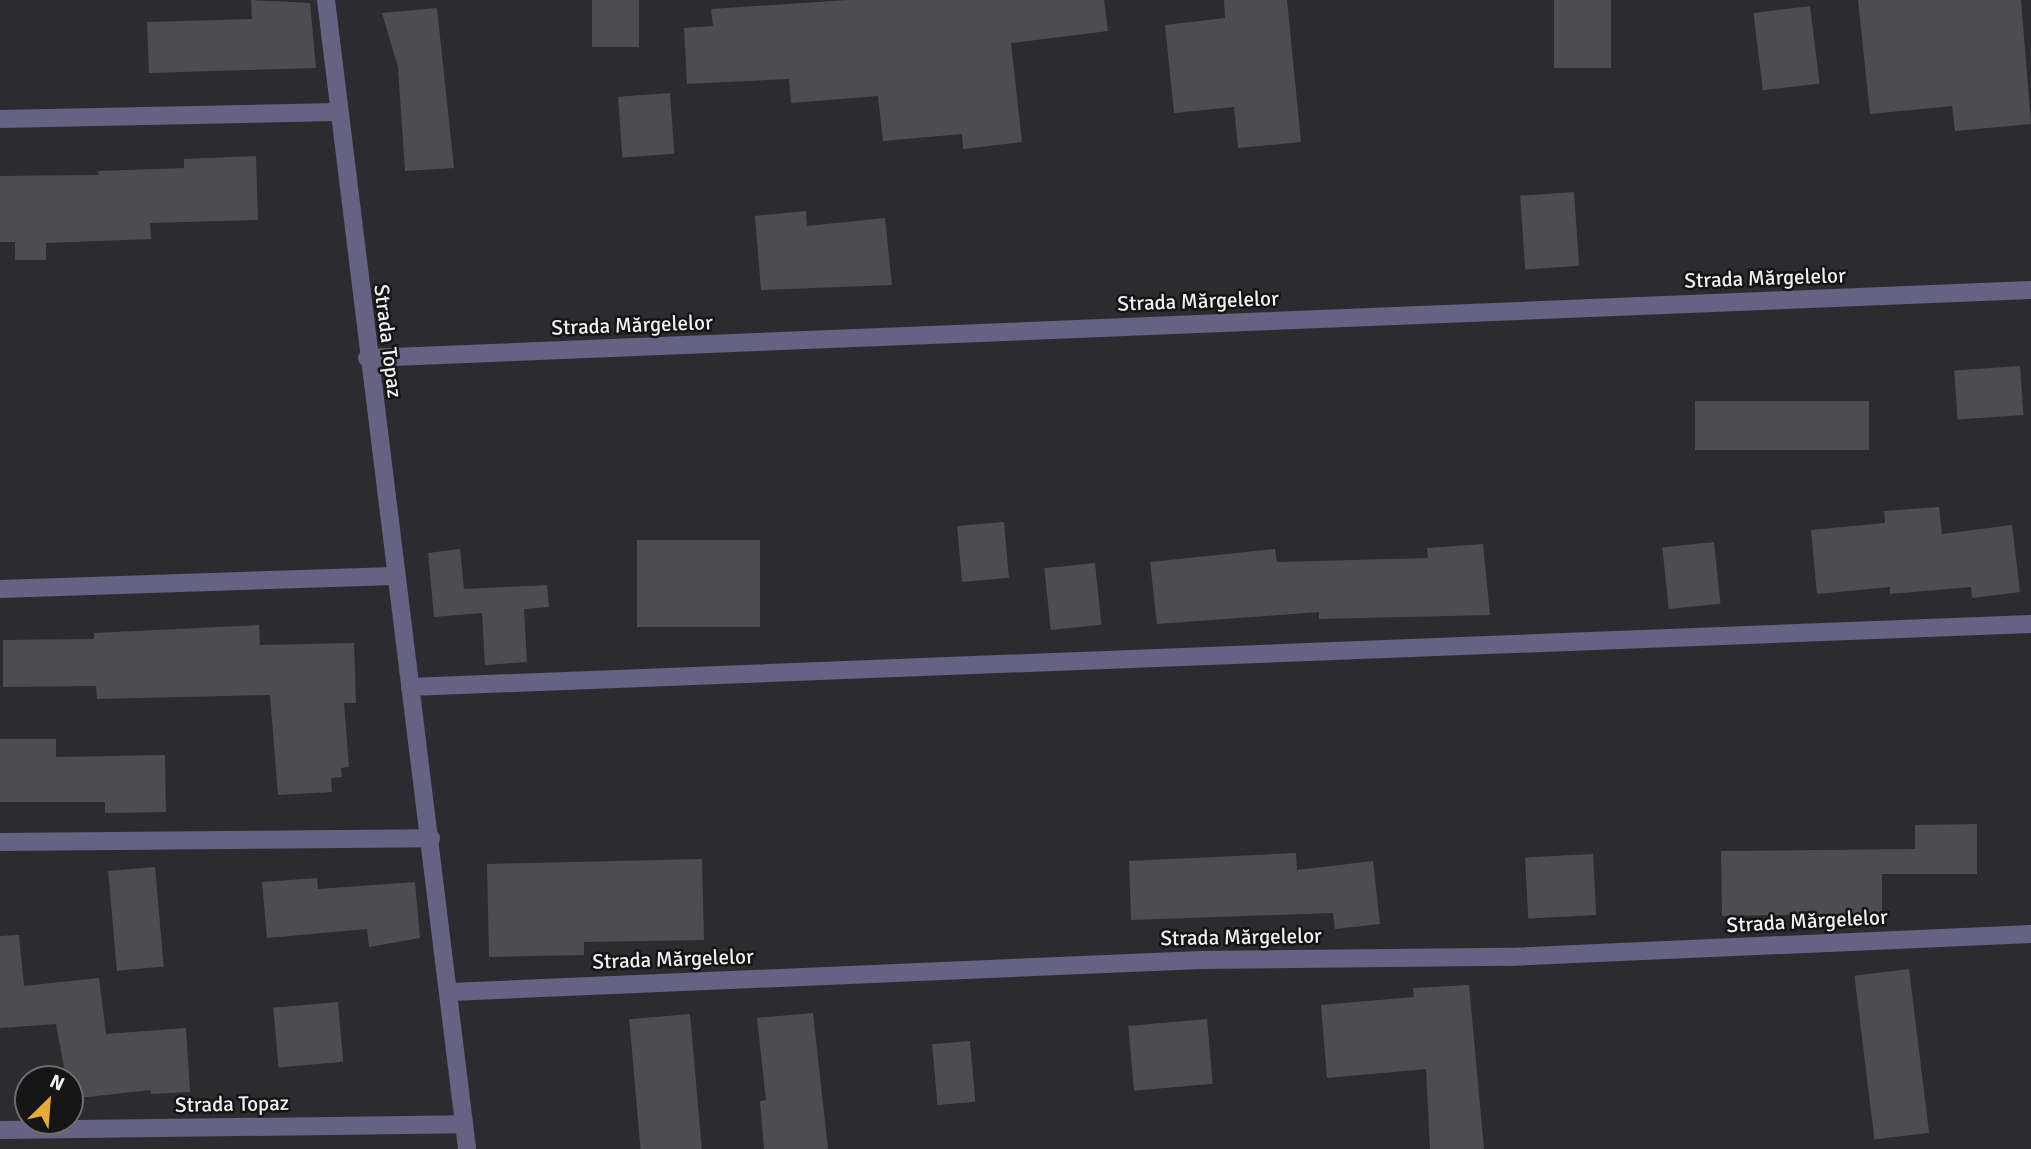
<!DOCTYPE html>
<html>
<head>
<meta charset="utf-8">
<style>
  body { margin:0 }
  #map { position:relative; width:2031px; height:1149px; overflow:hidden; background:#2c2c30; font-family:Signika,sans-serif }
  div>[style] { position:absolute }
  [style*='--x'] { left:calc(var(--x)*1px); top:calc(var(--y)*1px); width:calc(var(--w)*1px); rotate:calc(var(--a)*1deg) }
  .building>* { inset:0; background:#4d4d51; transform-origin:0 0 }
  .minor>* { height:18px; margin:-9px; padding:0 9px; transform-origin:9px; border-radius:9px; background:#666283 }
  span { translate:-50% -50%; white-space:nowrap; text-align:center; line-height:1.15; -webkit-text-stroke:5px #151516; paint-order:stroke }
  .street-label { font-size:21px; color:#f0f0f2 }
  .north { position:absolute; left:14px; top:1065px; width:70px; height:70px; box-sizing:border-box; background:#151516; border:2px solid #6d6d6e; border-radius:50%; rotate:25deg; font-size:19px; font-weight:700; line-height:28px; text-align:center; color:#f0f0f2 }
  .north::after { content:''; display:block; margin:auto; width:24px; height:32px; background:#e7ac36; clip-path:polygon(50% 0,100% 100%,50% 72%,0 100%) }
</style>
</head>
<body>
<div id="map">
  <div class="building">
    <i style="clip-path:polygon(251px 0,310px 3px,316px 68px,149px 73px,147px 22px,252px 19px)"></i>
    <i style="left:592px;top:0;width:47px;height:47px"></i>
    <i style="clip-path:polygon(848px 0,1104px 0,1108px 31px,1011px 43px,1022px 142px,963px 149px,962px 134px,883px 141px,878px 96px,791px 103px,789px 79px,687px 84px,684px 28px,713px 26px,711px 9px)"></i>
    <i style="clip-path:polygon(1224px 0,1287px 0,1301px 142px,1238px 148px,1234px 107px,1174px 113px,1165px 25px,1225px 18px)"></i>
    <i style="left:1554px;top:0;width:57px;height:68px"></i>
    <i style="clip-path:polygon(1858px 0,2021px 0,2031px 124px,1955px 131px,1952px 106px,1870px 114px)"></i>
    <i style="left:1810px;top:6px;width:78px;height:57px;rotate:83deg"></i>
    <i style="clip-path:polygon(437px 8px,454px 168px,405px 171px,398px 67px,382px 13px)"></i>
    <i style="left:670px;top:93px;width:61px;height:52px;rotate:86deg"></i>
    <i style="clip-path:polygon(256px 156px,258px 220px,150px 223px,151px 239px,46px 243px,46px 260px,15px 260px,15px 242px,0 242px,0 176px,99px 175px,98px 171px,184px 168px,184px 159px)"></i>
    <i style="left:1574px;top:192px;width:74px;height:54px;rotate:86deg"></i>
    <i style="clip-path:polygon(806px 211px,807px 226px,885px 218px,892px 285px,761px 290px,755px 216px)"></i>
    <i style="left:2020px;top:366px;width:49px;height:66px;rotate:86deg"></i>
    <i style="left:1869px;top:401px;width:49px;height:174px;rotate:90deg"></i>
    <i style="clip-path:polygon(1939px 507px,1942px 534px,2012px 525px,2020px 592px,1972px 598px,1971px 587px,1890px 594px,1890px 587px,1817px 594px,1811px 530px,1885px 523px,1884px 511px)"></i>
    <i style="left:1004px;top:522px;width:56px;height:47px;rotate:85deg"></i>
    <i style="left:637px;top:540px;width:123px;height:87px"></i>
    <i style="left:1714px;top:542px;width:62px;height:52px;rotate:84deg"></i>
    <i style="clip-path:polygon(1483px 544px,1490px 615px,1319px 619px,1319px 612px,1157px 624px,1150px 562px,1275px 549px,1277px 562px,1428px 558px,1427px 548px)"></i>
    <i style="clip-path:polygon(460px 549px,464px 589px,547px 585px,549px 607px,524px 609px,527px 662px,485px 665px,482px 613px,434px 617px,428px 553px)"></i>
    <i style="left:1095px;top:563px;width:62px;height:51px;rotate:84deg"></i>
    <i style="clip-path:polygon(259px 625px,260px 645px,354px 643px,356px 703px,344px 703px,349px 767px,341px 768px,342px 777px,331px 778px,332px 792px,278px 795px,270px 695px,97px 699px,96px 686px,3px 687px,3px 640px,94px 639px,94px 633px)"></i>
    <i style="clip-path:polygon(0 739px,56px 739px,56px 757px,165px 755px,166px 812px,105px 813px,105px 802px,0 802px)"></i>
    <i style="clip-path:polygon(1977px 824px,1977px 874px,1882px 874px,1882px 913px,1722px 916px,1721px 851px,1915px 849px,1915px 825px)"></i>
    <i style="clip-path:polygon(1296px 853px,1297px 870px,1373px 861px,1380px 924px,1335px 929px,1333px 913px,1131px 920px,1129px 861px)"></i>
    <i style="left:1593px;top:854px;width:61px;height:68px;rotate:87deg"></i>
    <i style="clip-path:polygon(702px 859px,704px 940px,584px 942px,584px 955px,489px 957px,487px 864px)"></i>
    <i style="left:155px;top:867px;width:100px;height:47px;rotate:85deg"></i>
    <i style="clip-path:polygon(317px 878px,318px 889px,415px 882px,420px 938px,369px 947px,367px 929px,267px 938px,262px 882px)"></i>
    <i style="clip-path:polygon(19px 935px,24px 986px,99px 978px,106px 1034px,186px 1028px,190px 1092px,151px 1094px,150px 1090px,70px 1099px,56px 1024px,0 1028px,0 936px)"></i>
    <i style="left:1909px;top:969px;width:165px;height:55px;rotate:83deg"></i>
    <i style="clip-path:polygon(1469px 985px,1484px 1149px,1430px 1149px,1426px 1069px,1327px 1078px,1321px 1005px,1414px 997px,1413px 988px)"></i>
    <i style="left:338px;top:1002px;width:60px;height:65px;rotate:85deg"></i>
    <i style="clip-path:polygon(813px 1013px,828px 1149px,764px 1149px,760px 1101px,766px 1100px,757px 1018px)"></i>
    <i style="left:690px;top:1014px;width:136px;height:61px;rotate:85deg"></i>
    <i style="left:1207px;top:1019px;width:65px;height:79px;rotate:85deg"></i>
    <i style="left:970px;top:1041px;width:61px;height:38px;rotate:85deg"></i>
  </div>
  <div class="minor">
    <i style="--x:326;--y:0;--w:1158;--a:83"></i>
    <i style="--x:0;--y:119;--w:337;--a:-1.2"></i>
    <i style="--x:367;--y:358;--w:1665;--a:-2.34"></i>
    <i style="--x:0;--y:589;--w:394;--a:-1.9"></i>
    <i style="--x:410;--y:687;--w:1622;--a:-2.23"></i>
    <i style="--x:0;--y:842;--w:431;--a:-0.5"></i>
    <i style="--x:451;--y:992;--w:750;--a:-2.45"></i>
    <i style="--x:1200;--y:960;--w:309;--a:-0.6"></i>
    <i style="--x:1509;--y:957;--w:523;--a:-2.52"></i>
    <i style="--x:0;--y:1130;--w:464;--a:-0.7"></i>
  </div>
  <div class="street-label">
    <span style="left:1765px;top:278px;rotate:-2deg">Strada Mărgelelor</span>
    <span style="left:1198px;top:301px;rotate:-2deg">Strada Mărgelelor</span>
    <span style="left:632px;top:325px;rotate:-2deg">Strada Mărgelelor</span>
    <span style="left:388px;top:341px;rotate:83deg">Strada Topaz</span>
    <span style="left:1807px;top:921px;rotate:-3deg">Strada Mărgelelor</span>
    <span style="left:1241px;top:937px;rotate:-1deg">Strada Mărgelelor</span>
    <span style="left:673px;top:959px;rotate:-2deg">Strada Mărgelelor</span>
    <span style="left:232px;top:1104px;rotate:-1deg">Strada Topaz</span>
  </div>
  <div class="north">N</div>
</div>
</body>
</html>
